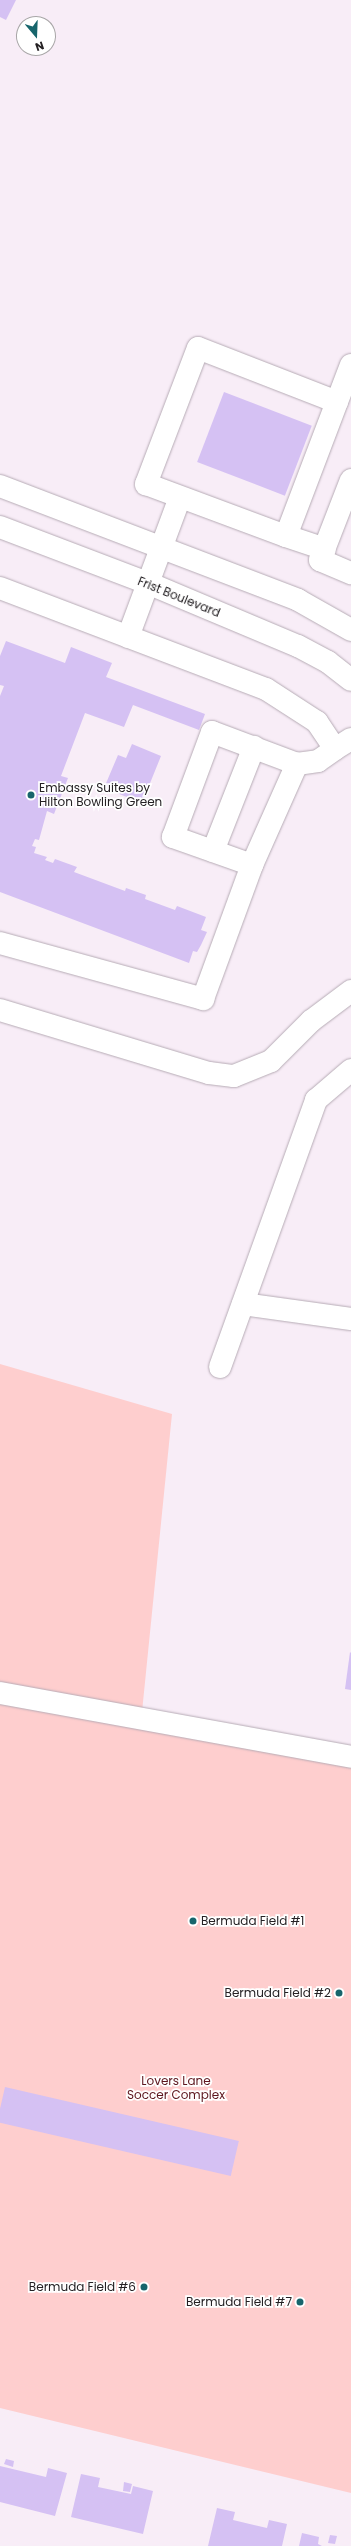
<!DOCTYPE html>
<html>
<head>
<meta charset="utf-8">
<style>
  body { margin:0 }
  #map { position:relative; width:351px; height:2546px; overflow:hidden; background:#f8edf7; font-family:Poppins,sans-serif }
  div>[style] { position:absolute }
  [style*='--x'] { left:calc(var(--x)*1px); top:calc(var(--y)*1px); width:calc(var(--w)*1px); rotate:calc(var(--a)*1deg) }
  .green>* { inset:0; background:#fecece }
  .building>* { inset:0; background:#d5c1f3; transform-origin:0 0 }
  .roads { filter:drop-shadow(0 0 1px #b6abb5) drop-shadow(0 0 1px #b6abb5) }
  .minor>* { height:22px; margin:-11px; padding:0 11px; transform-origin:11px; border-radius:11px; background:#fff }
  .dots>* { width:11px; height:11px; translate:-50% -50%; box-sizing:border-box; border:2px solid #fff; border-radius:50% }
  span { translate:-50% -50%; white-space:nowrap; text-align:center; line-height:1.15; -webkit-text-stroke:3.5px #fff; paint-order:stroke }
  .street-label { font-size:12px; color:#252124 }
  .poi-label { font-size:12px; color:#252124 }
  .left { translate:0 -50%; text-align:left }
  .right { translate:-100% -50%; text-align:right }
  .park-label { font-size:12px; color:#5d161e }
  .north { position:absolute; left:16px; top:16px; width:40px; height:40px; box-sizing:border-box; background:#fff; border:1px solid #a8a6a7; border-radius:50%; rotate:161deg; font-size:11px; font-weight:700; line-height:16px; text-align:center; color:#252124 }
  .north::after { content:''; display:block; margin:auto; width:14px; height:18px; background:#17656c; clip-path:polygon(50% 0,100% 100%,50% 72%,0 100%) }
</style>
</head>
<body>
<div id="map">
  <div class="green">
    <i style="clip-path:polygon(0 1364px,172px 1414px,141px 1722px,351px 1767px,351px 2493px,0 2408px)"></i>
  </div>
  <div class="building">
    <i style="clip-path:polygon(0 0,16px 0,6px 20px,0 17px)"></i>
    <i style="left:224px;top:392px;width:94px;height:75px;rotate:21deg"></i>
    <i style="clip-path:polygon(6px 641px,65px 663px,71px 647px,112px 663px,106px 677px,205px 714px,199px 730px,133px 705px,124px 727px,85px 713px,61px 776px,68px 778px,54px 814px,47px 811px,39px 840px,35px 839px,32px 846px,36px 847px,34px 853px,47px 857px,45px 860px,53px 863px,55px 859px,77px 867px,74px 872px,125px 891px,126px 888px,146px 895px,145px 899px,175px 910px,177px 906px,206px 917px,201px 930px,207px 932px,201px 945px,197px 952px,193px 951px,189px 963px,0 892px,0 696px,4px 686px,0 685px,0 656px)"></i>
    <i style="clip-path:polygon(132px 744px,161px 756px,142px 803px,104px 788px,118px 755px,126px 758px)"></i>
    <i style="clip-path:polygon(350px 1652px,351px 1653px,351px 1690px,345px 1689px)"></i>
    <i style="left:5px;top:2087px;width:240px;height:36px;rotate:13deg"></i>
    <i style="clip-path:polygon(6px 2459px,14px 2461px,13px 2467px,4px 2464px)"></i>
    <i style="clip-path:polygon(0 2466px,46px 2477px,48px 2468px,67px 2473px,55px 2516px,0 2502px)"></i>
    <i style="clip-path:polygon(81px 2474px,100px 2478px,98px 2487px,131px 2494px,133px 2486px,153px 2491px,143px 2534px,71px 2517px)"></i>
    <i style="clip-path:polygon(124px 2482px,132px 2484px,130px 2492px,123px 2491px)"></i>
    <i style="clip-path:polygon(217px 2508px,235px 2512px,233px 2520px,267px 2528px,269px 2520px,287px 2524px,282px 2546px,208px 2546px)"></i>
    <i style="clip-path:polygon(302px 2533px,319px 2537px,318px 2544px,322px 2546px,299px 2546px)"></i>
    <i style="clip-path:polygon(330px 2535px,337px 2536px,335px 2544px,328px 2543px)"></i>
  </div>
  <div class="roads">
    <div class="minor">
      <i style="--x:337;--y:402;--w:149;--a:-158.8"></i>
      <i style="--x:198;--y:348;--w:146;--a:110.9"></i>
      <i style="--x:146;--y:484;--w:149;--a:20.4"></i>
      <i style="--x:286;--y:536;--w:183;--a:-69.2"></i>
      <i style="--x:351;--y:480;--w:86;--a:111.2"></i>
      <i style="--x:320;--y:560;--w:34;--a:23"></i>
      <i style="--x:0;--y:486;--w:319;--a:20.9"></i>
      <i style="--x:298;--y:600;--w:61;--a:29.5"></i>
      <i style="--x:0;--y:527;--w:166;--a:20.8"></i>
      <i style="--x:155;--y:586;--w:155;--a:22.8"></i>
      <i style="--x:298;--y:646;--w:34;--a:28"></i>
      <i style="--x:328;--y:662;--w:29;--a:38"></i>
      <i style="--x:286;--y:536;--w:41;--a:18.4"></i>
      <i style="--x:0;--y:588;--w:285;--a:20.8"></i>
      <i style="--x:266;--y:689;--w:61;--a:32.9"></i>
      <i style="--x:317;--y:722;--w:32;--a:56"></i>
      <i style="--x:335;--y:749;--w:19;--a:-32"></i>
      <i style="--x:128;--y:637;--w:149;--a:-69.6"></i>
      <i style="--x:213;--y:851;--w:112;--a:-68.5"></i>
      <i style="--x:252;--y:865;--w:84;--a:-160.5"></i>
      <i style="--x:173;--y:837;--w:112;--a:-69.6"></i>
      <i style="--x:212;--y:732;--w:91;--a:20.6"></i>
      <i style="--x:0;--y:943;--w:211;--a:15.4"></i>
      <i style="--x:203;--y:999;--w:143;--a:-69.9"></i>
      <i style="--x:252;--y:865;--w:111;--a:-66"></i>
      <i style="--x:297;--y:764;--w:21;--a:-8"></i>
      <i style="--x:318;--y:761;--w:21;--a:-35"></i>
      <i style="--x:0;--y:1010;--w:218;--a:16.8"></i>
      <i style="--x:209;--y:1073;--w:25;--a:7"></i>
      <i style="--x:234;--y:1076;--w:40;--a:-22"></i>
      <i style="--x:271;--y:1061;--w:57;--a:-45"></i>
      <i style="--x:311;--y:1021;--w:50;--a:-36.9"></i>
      <i style="--x:243;--y:1304;--w:109;--a:7.9"></i>
      <i style="--x:220;--y:1367;--w:284;--a:-70.2"></i>
      <i style="--x:316;--y:1100;--w:46;--a:-40.6"></i>
      <i style="--x:0;--y:1693;--w:357;--a:10.3"></i>
    </div>
  </div>
  <div class="dots">
    <i style="left:31px;top:795px;background:#17656c"></i>
    <i style="left:193px;top:1921px;background:#17656c"></i>
    <i style="left:339px;top:1993px;background:#17656c"></i>
    <i style="left:144px;top:2287px;background:#17656c"></i>
    <i style="left:300px;top:2302px;background:#17656c"></i>
  </div>
  <div class="street-label">
    <span style="left:179px;top:597px;rotate:22deg">Frist Boulevard</span>
  </div>
  <div class="poi-label">
    <span class="left" style="left:39px;top:795px">Embassy Suites by<br>Hilton Bowling Green</span>
    <span class="left" style="left:201px;top:1921px">Bermuda Field #1</span>
    <span class="right" style="left:331px;top:1993px">Bermuda Field #2</span>
    <span class="right" style="left:136px;top:2287px">Bermuda Field #6</span>
    <span class="right" style="left:292px;top:2302px">Bermuda Field #7</span>
  </div>
  <div class="park-label">
    <span style="left:176px;top:2088px">Lovers Lane<br>Soccer Complex</span>
  </div>
  <div class="north">N</div>
</div>
</body>
</html>
